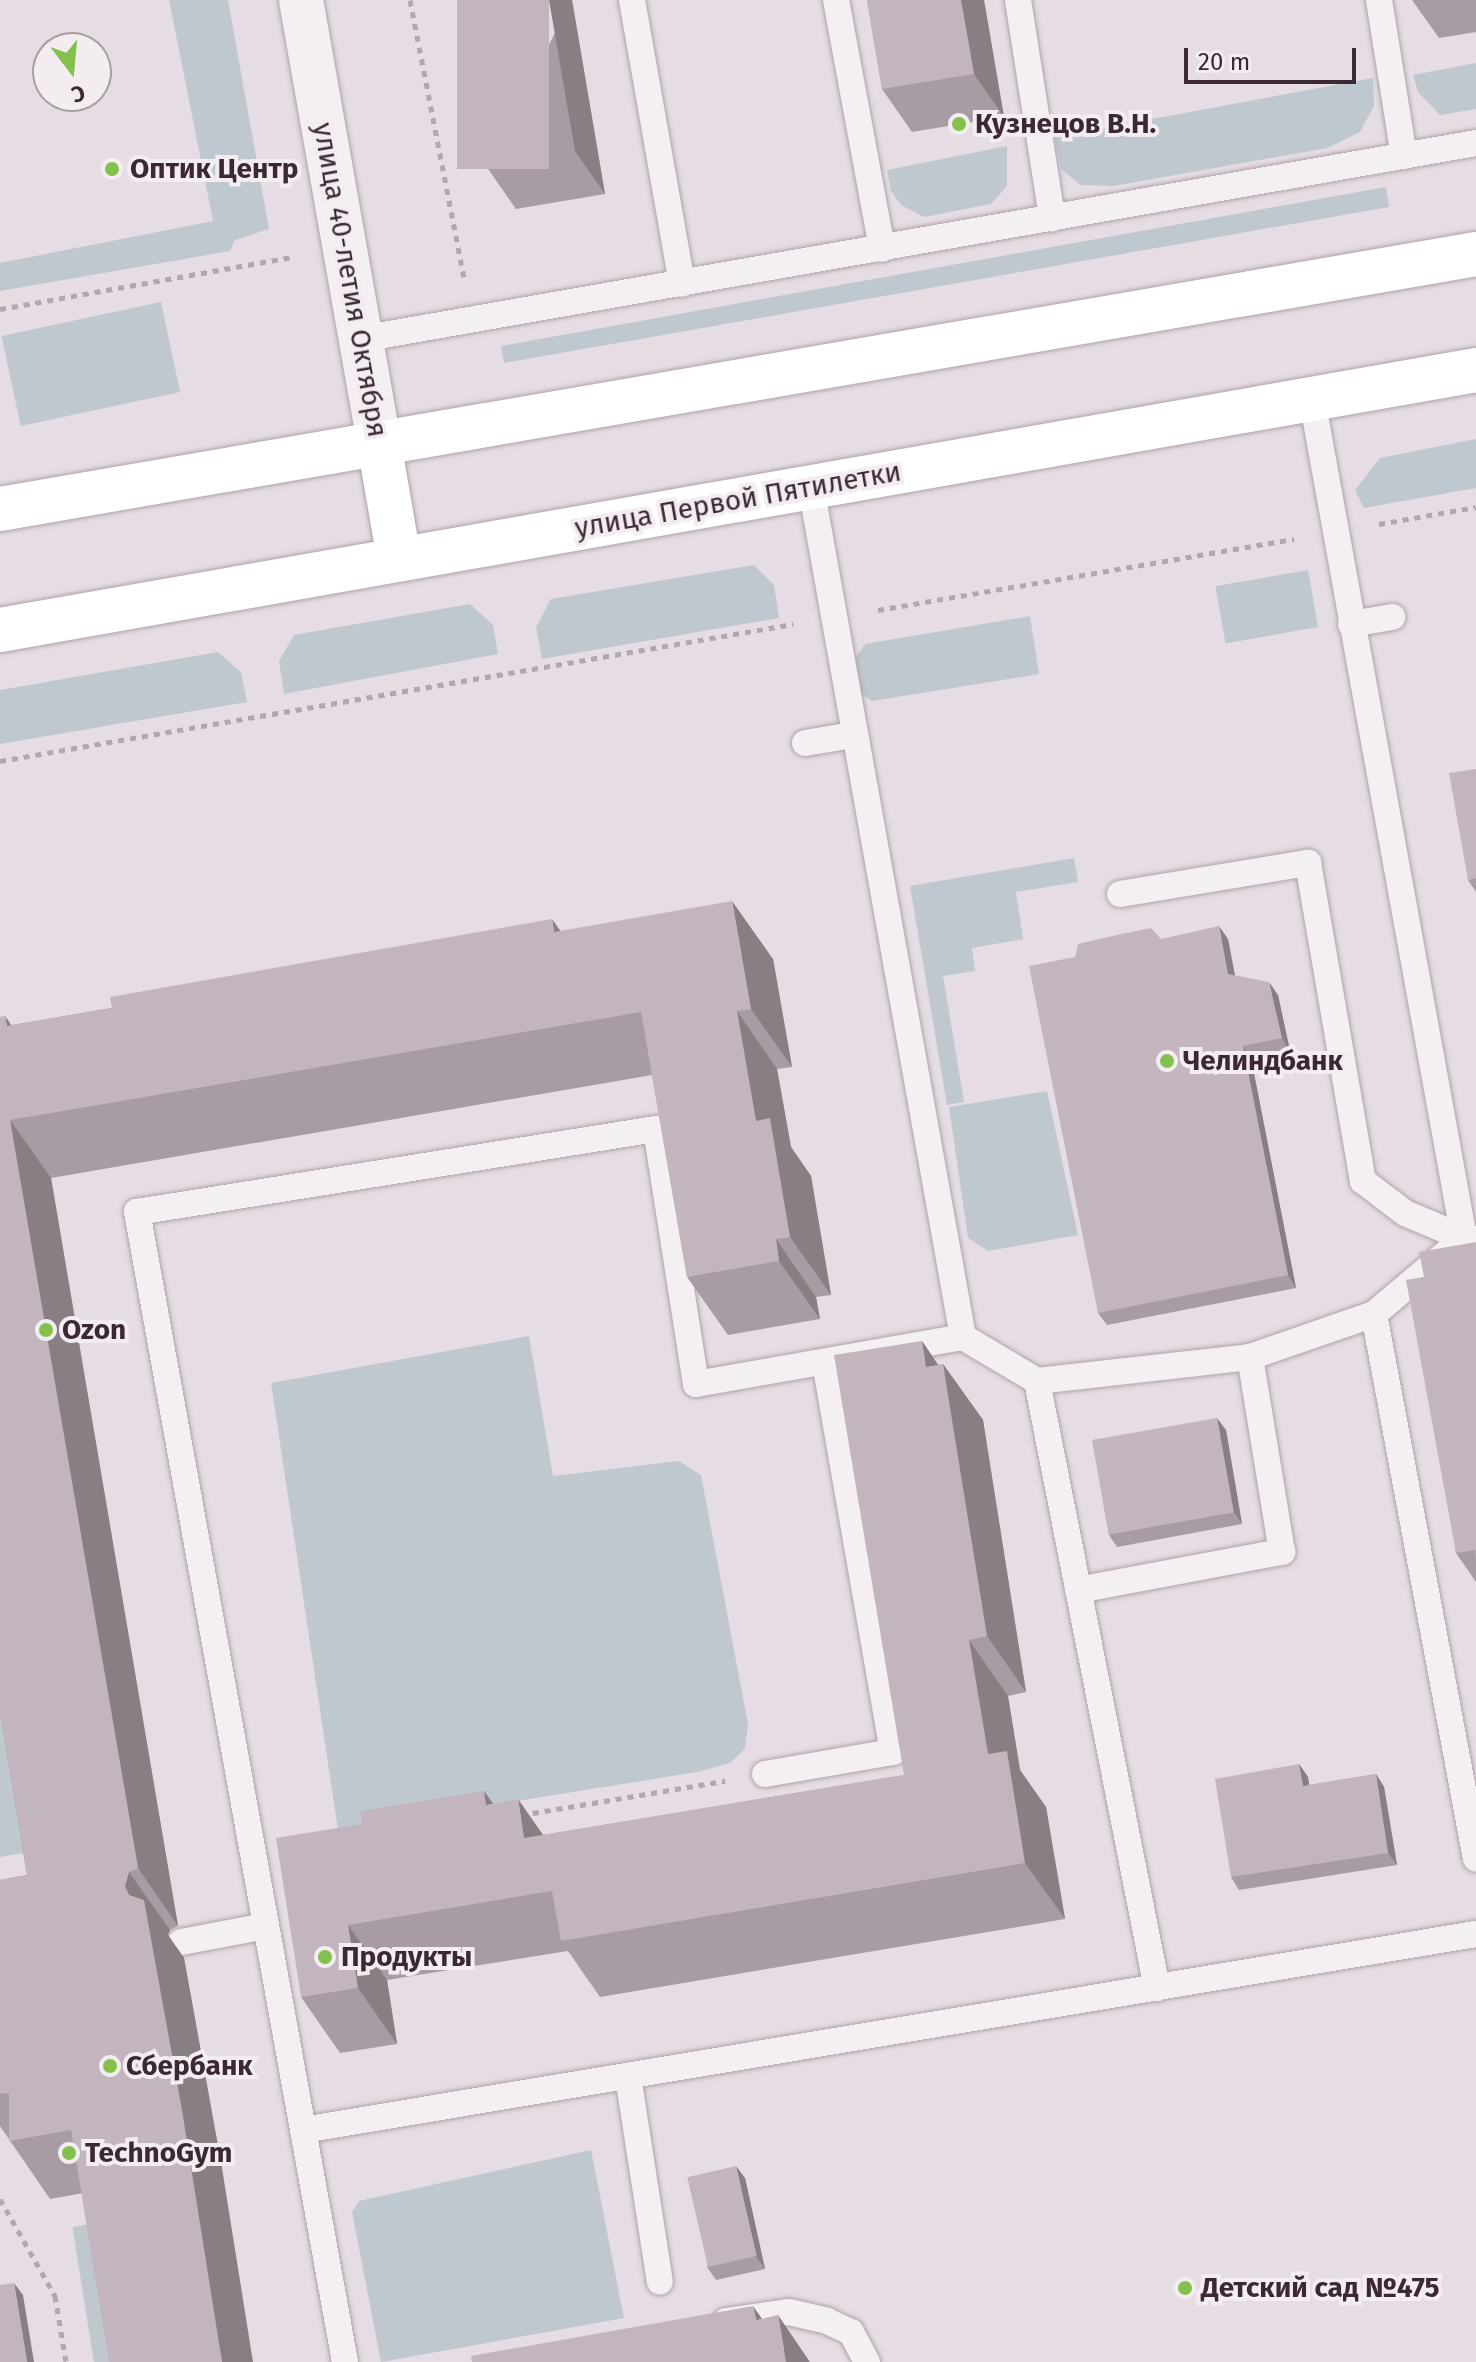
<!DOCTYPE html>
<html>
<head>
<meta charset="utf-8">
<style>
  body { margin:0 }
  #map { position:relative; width:1476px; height:2362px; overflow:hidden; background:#e5dde3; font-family:"Fira Sans",sans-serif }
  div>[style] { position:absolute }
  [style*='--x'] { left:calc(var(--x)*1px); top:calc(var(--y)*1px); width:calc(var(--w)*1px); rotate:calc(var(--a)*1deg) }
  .green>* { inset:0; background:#bfc8cf; transform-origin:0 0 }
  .path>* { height:5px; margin-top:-2.5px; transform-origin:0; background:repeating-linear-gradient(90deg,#b1a7af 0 6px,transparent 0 12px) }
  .roads { filter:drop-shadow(0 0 2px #afa3ab) drop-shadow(0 0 2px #afa3ab) }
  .service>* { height:26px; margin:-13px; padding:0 13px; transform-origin:13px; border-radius:13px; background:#f4eff3 }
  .tertiary>* { height:44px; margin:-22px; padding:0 22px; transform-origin:22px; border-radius:22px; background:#f4eff3 }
  .primary>* { height:44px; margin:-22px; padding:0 22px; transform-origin:22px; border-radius:22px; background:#fff }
  .wall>* { inset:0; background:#a79ca3 }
  .shaded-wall>* { inset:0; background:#887f85 }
  .building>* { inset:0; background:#c2b5be; transform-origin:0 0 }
  .dots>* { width:22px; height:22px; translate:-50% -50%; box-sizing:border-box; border:4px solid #f3ecf1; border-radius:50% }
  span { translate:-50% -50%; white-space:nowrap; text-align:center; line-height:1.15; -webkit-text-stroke:8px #f3ecf1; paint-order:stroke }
  .poi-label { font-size:28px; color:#3b2835; font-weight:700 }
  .left { translate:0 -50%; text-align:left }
  .street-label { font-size:28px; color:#3b2835 }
  .north { position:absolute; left:32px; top:32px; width:80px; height:80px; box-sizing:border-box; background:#f3ecf1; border:2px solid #a99ea6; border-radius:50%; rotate:164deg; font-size:22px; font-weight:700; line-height:32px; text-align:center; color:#3b2835 }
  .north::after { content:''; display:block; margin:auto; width:28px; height:36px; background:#83c04c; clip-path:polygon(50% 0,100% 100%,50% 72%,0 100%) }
  .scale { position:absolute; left:1184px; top:48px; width:172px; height:36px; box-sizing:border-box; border:4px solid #3b2835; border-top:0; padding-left:10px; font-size:24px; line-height:28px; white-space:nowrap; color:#3b2835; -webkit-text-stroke:6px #f3ecf1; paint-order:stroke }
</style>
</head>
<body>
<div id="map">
  <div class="green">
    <i style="clip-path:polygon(169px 0,228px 0,269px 229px,235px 240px,230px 251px,0 291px,0 263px,213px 221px)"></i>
    <i style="clip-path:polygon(1476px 63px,1476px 109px,1440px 115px,1418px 92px,1413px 75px)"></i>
    <i style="clip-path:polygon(1373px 78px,1374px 106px,1360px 132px,1327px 148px,1114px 186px,1080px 185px,1061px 169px,1055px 137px)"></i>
    <i style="clip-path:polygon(1007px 146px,1007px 186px,991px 204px,924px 217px,901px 205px,891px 191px,887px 170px)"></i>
    <i style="clip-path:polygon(1386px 187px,1389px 207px,504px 363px,501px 346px)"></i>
    <i style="left:161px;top:302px;width:92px;height:163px;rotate:78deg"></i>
    <i style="clip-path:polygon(1476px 439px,1476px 488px,1364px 508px,1355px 490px,1380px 458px)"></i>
    <i style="clip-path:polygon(754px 565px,774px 585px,779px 618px,542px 659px,536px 627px,551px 599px)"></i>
    <i style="left:1308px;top:570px;width:58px;height:94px;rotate:80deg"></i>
    <i style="clip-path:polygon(470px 604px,493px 625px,498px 654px,284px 694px,279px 661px,294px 635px)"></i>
    <i style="clip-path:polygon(1030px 616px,1039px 674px,872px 701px,857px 691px,853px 661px,865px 644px)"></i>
    <i style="clip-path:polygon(218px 652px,241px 672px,247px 702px,0 744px,0 690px)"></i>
    <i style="clip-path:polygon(1074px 858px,1078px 882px,1016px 892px,1023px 939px,972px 948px,975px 971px,943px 976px,964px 1102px,947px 1105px,910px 886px)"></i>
    <i style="clip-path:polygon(1047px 1091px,1078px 1235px,988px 1251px,968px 1238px,949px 1107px)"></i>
    <i style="clip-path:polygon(529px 1336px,553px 1476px,679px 1461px,701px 1475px,748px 1724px,745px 1749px,730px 1763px,697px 1772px,338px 1830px,271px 1383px)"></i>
    <i style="clip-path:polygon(0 1592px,46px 1849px,0 1857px)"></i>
    <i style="clip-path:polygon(591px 2150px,624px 2318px,381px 2362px,352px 2212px,359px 2201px)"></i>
    <i style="left:111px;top:2221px;width:143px;height:39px;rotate:81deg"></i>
  </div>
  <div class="path">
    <i style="--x:410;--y:0;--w:283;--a:79"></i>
    <i style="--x:0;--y:309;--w:298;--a:-10.1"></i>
    <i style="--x:1379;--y:524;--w:98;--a:-9.9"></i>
    <i style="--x:878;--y:610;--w:422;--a:-9.7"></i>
    <i style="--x:0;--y:761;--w:805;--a:-9.8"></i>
    <i style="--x:521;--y:1815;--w:207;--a:-9.5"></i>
    <i style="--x:0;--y:2199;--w:112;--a:60.4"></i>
    <i style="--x:55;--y:2296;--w:67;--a:80.5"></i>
  </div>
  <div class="roads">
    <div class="service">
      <i style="--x:632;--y:0;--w:288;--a:80"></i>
      <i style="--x:836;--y:0;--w:253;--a:79.5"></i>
      <i style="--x:1018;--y:0;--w:221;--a:81.1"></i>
      <i style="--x:1379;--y:0;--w:158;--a:80.9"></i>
      <i style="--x:361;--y:339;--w:1132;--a:-9.97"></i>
      <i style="--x:811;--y:487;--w:863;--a:79.86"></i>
      <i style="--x:1351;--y:624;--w:42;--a:-9.7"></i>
      <i style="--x:805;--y:743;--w:49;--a:-9.5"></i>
      <i style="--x:1120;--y:894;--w:191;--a:-9.4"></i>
      <i style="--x:1308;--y:863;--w:323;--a:80.2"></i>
      <i style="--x:1363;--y:1181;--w:53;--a:37.3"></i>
      <i style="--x:1405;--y:1213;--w:64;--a:23"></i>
      <i style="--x:1464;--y:1238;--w:853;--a:-100.27"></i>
      <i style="--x:1374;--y:1314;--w:554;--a:79.4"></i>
      <i style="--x:1037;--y:1381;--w:619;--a:78.82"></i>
      <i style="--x:1078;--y:1590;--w:208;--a:-10.6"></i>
      <i style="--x:1282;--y:1552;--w:198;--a:-99.3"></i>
      <i style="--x:765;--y:1774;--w:130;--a:-9.8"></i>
      <i style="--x:893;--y:1752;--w:396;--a:-99.9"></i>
      <i style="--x:181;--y:1942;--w:86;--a:-10.7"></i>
      <i style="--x:628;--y:2076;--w:208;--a:81.2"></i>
      <i style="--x:303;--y:2130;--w:1189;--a:-9.49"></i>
      <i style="--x:726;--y:2321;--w:64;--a:-8.1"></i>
      <i style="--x:789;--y:2312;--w:39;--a:13"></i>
      <i style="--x:827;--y:2321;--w:26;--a:25"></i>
      <i style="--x:851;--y:2332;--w:34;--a:62"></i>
      <i style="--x:345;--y:2362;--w:1169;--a:-100.25"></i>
      <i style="--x:137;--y:1212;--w:526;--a:-9.09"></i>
      <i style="--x:656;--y:1129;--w:258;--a:81.1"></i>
      <i style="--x:696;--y:1384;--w:271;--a:-10"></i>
      <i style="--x:963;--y:1337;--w:86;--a:30.7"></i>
      <i style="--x:1037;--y:1381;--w:214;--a:-6.4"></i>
      <i style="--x:1250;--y:1357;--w:131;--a:-19.1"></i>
      <i style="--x:1374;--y:1314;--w:118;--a:-40.2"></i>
      <i style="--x:1464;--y:1238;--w:12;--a:5"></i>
    </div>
    <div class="tertiary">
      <i style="--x:301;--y:0;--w:450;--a:80"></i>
    </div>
    <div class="primary">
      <i style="--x:379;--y:443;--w:118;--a:80.2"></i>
      <i style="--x:0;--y:509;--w:1498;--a:-9.8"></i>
      <i style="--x:0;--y:630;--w:1499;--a:-9.99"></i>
    </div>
  </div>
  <div class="wall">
    <i style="clip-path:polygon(572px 0,605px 194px,516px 209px,486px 166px)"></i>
    <i style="clip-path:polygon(867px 0,984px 0,1004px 117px,912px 132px,882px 89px)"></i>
    <i style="clip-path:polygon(1412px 0,1476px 0,1476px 32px,1439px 38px)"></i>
    <i style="clip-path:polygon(1476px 769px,1476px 892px,1468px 880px)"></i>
    <i style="clip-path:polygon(560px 931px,773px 959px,792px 1067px,777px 1069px,791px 1147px,811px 1176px,831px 1295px,816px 1297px,820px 1319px,728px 1335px,687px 1277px,652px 1075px,51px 1178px,178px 1926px,170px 1930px,168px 1935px,184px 1958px,222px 2168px,50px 2199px,0 2126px,0 1880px,27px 1875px,0 1714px,12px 1025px)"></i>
    <i style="clip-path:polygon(1161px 939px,1228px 939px,1235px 976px,1278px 995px,1290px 1051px,1251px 1058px,1296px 1288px,1107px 1325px,1098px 1313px,1075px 957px)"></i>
    <i style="clip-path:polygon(1476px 1242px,1476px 1582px,1456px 1553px,1424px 1277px)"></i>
    <i style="clip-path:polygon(922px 1341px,938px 1365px,943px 1364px,983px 1420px,1026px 1692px,1008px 1696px,1020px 1770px,1046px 1807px,1065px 1919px,600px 1997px,568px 1951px,387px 1980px,397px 2044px,340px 2053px,301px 1997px,362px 1824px,484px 1791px,493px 1804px,543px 1835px,904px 1775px)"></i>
    <i style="clip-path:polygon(1226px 1430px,1242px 1524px,1117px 1547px,1109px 1535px)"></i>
    <i style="clip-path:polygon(1299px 1764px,1308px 1777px,1309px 1785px,1376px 1774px,1384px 1787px,1397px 1865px,1239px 1890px,1231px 1877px)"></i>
    <i style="clip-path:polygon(745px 2178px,765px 2269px,716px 2280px,707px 2267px)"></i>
  </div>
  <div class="shaded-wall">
    <i style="clip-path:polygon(549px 0,572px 0,605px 194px,575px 151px)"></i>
    <i style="clip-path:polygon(961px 0,984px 0,1004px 117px,974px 74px)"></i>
    <i style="clip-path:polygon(732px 901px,773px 959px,792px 1067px,751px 1009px)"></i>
    <i style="clip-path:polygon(552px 919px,593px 977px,554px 932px)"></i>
    <i style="clip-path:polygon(1219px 926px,1228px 939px,1237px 987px,1228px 974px)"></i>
    <i style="clip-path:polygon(1269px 982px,1278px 995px,1290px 1051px,1282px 1038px)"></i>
    <i style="clip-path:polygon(737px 1011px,777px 1069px,791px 1147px,811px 1176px,831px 1295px,790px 1237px,756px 1121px)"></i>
    <i style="clip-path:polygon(5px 1016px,46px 1074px,7px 1026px)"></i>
    <i style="clip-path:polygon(1243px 1046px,1251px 1058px,1296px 1288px,1288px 1275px)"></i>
    <i style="clip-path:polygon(10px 1120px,51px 1178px,178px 1926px,138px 1868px)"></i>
    <i style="clip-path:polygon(776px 1239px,816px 1297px,820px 1319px,779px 1261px)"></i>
    <i style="clip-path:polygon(922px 1341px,945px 1375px,943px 1364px,983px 1420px,1026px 1692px,987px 1636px,926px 1367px)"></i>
    <i style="clip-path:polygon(1217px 1418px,1226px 1430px,1242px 1524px,1234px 1512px)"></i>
    <i style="clip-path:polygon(969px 1640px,1008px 1696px,1020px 1770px,1046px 1807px,1065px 1919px,1025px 1863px,988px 1754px)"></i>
    <i style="clip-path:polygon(1299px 1764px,1308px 1777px,1311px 1799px,1303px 1786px)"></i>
    <i style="clip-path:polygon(1376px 1774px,1384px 1787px,1397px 1865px,1388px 1853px)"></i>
    <i style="clip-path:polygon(484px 1791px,523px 1846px,486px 1805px)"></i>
    <i style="clip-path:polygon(518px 1799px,557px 1855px,524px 1838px)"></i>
    <i style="clip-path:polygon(129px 1872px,170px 1930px,168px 1935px,184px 1958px,222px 2168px,253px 2362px,222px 2362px,129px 1895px,125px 1886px)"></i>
    <i style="clip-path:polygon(348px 1925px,387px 1980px,397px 2044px,358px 1988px)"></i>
    <i style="clip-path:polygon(736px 2166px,745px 2178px,765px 2269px,756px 2256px)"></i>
    <i style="clip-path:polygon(14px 2283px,23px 2295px,34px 2362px,27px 2362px)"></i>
    <i style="clip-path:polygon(753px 2306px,784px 2350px,778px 2315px,810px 2362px,785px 2362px,756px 2320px)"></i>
  </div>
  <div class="building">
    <i style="left:457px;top:0;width:92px;height:169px"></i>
    <i style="clip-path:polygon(867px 0,961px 0,974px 74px,882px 89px)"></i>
    <i style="clip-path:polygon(1476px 769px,1476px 878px,1468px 880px,1449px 773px)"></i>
    <i style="clip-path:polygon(732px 901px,751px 1009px,737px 1011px,756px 1121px,770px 1118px,790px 1237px,776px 1239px,779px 1261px,687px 1277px,641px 1012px,10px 1120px,138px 1868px,129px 1872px,125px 1886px,129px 1895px,144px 1900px,182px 2110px,222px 2362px,109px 2362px,71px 2130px,9px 2141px,9px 2094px,0 2093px,0 1880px,27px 1875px,0 1714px,0 1017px,5px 1016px,7px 1026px,112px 1008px,110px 997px,552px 919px,554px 932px)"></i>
    <i style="clip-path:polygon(1219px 926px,1228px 974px,1269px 982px,1282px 1038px,1243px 1046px,1288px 1275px,1098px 1313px,1029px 966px,1075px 957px,1078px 944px,1112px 936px,1151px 928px,1161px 939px)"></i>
    <i style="clip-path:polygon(1476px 1242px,1476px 1558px,1475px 1550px,1456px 1553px,1406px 1280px,1424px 1277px,1419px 1252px)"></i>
    <i style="clip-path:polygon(922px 1341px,926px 1367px,943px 1364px,987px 1636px,969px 1640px,988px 1754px,1007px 1751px,1025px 1863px,561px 1941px,552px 1891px,348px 1925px,358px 1988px,301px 1997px,276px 1838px,362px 1824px,360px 1811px,484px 1791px,486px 1805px,518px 1799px,524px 1838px,904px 1775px,834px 1355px)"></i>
    <i style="left:1217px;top:1418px;width:96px;height:127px;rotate:80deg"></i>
    <i style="clip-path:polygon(1299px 1764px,1303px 1786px,1376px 1774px,1388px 1853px,1231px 1877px,1215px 1779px)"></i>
    <i style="left:736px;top:2166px;width:92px;height:50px;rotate:77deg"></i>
    <i style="clip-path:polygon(14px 2283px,27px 2362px,0 2362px,0 2285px)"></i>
    <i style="clip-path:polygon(753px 2306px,756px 2320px,778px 2315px,786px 2362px,472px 2362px,471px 2356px)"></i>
  </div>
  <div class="dots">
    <i style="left:959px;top:124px;background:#83c04c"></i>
    <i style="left:112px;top:169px;background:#83c04c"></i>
    <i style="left:1167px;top:1061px;background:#83c04c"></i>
    <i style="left:46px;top:1330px;background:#83c04c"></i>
    <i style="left:325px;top:1957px;background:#83c04c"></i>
    <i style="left:110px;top:2066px;background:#83c04c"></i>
    <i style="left:69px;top:2153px;background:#83c04c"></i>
    <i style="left:1185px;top:2288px;background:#83c04c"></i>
  </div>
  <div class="poi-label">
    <span class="left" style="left:975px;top:124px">Кузнецов В.Н.</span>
    <span class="left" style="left:130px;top:169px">Оптик Центр</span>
    <span class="left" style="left:1183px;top:1061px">Челиндбанк</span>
    <span class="left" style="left:62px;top:1330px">Ozon</span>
    <span class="left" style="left:341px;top:1957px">Продукты</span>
    <span class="left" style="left:126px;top:2066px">Сбербанк</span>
    <span class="left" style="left:85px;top:2153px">TechnoGym</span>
    <span class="left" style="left:1201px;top:2288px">Детский сад №475</span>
  </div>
  <div class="street-label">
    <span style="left:350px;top:280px;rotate:80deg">улица 40-летия Октября</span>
    <span style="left:738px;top:500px;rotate:-10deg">улица Первой Пятилетки</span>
  </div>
  <div class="north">С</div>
  <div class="scale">20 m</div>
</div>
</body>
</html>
